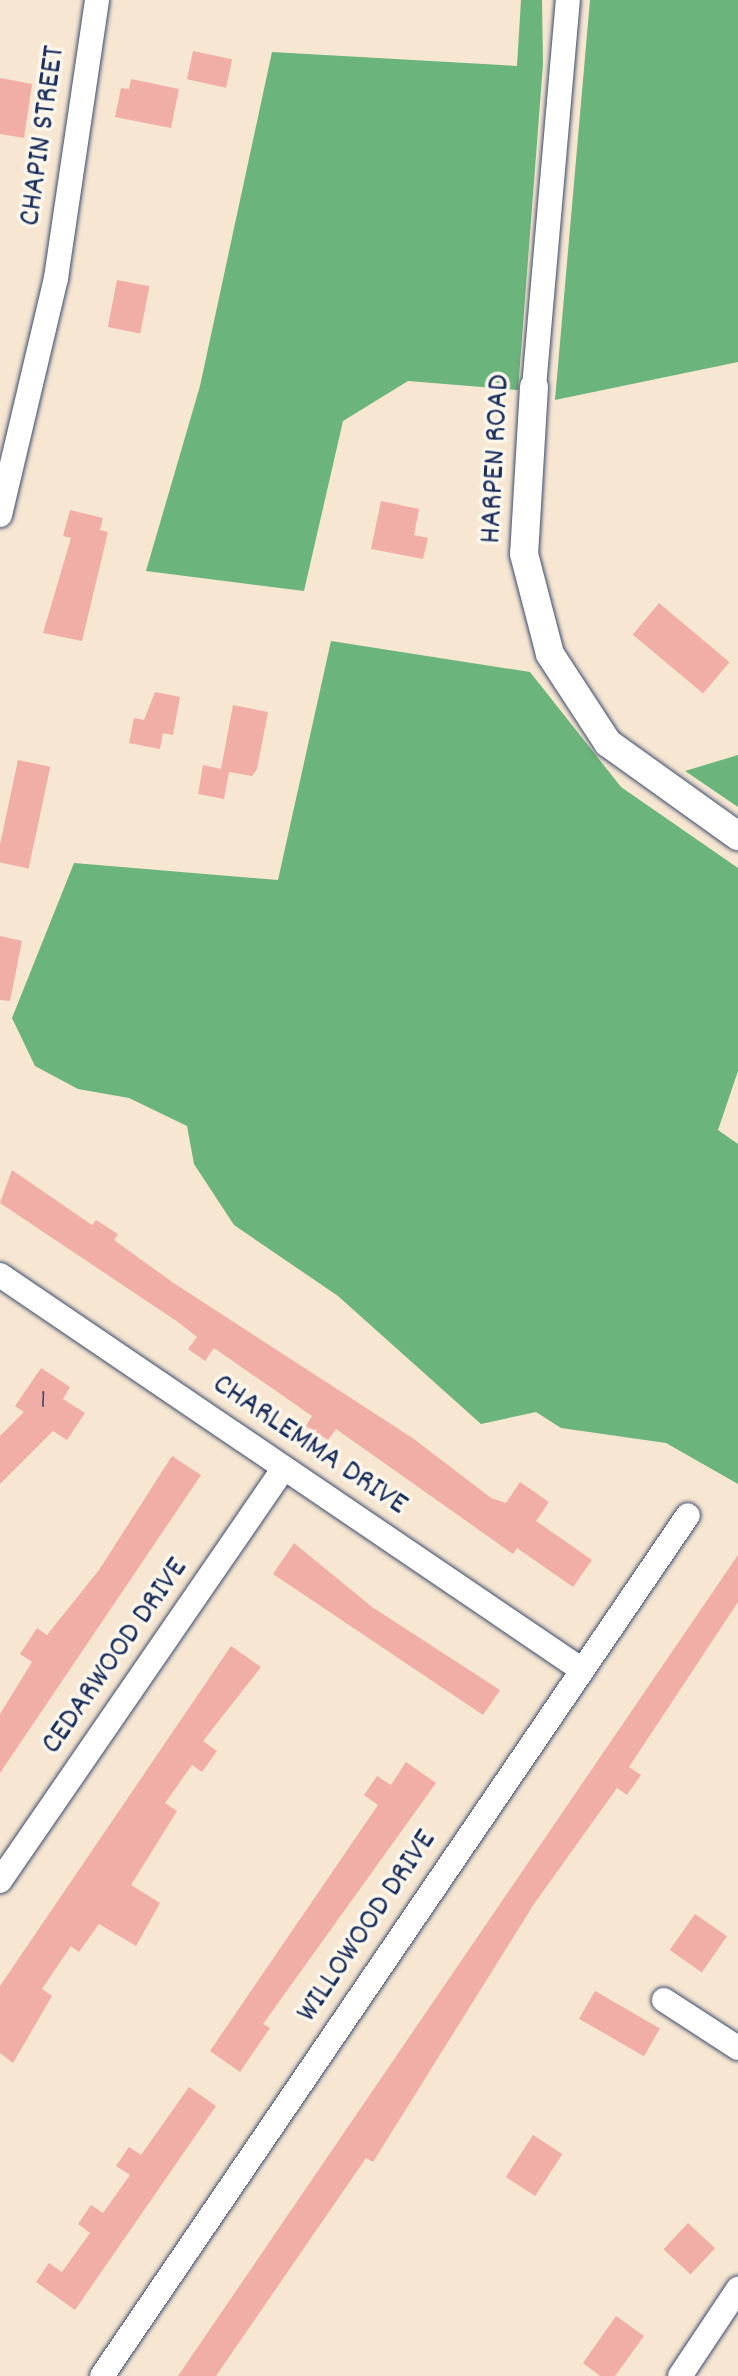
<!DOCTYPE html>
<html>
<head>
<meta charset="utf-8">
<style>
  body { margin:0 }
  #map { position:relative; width:738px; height:2376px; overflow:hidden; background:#f7e7d2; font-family:Dekko,sans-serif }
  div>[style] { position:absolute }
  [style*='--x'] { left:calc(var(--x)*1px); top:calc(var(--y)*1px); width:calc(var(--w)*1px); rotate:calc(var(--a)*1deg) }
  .forest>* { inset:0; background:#6bb47b }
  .building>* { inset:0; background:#f1aea6; transform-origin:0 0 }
  .roads { filter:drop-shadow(0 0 2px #3c4b6f) drop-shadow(0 0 2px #3c4b6f) }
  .minor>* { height:24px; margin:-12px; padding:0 12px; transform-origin:12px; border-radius:12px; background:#fff }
  .tertiary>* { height:28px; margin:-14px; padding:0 14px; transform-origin:14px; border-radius:14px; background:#fff }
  span { translate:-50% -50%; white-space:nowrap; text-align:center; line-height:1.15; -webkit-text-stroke:7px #fbf7ec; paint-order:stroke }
  .number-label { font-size:28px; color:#504f70 }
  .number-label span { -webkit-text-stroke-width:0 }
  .street-label { font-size:32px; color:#1b2f5e }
</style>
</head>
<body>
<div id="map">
  <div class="forest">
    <i style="clip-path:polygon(521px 0,542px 0,543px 64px,518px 390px,408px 381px,343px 421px,304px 591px,146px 571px,200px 386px,272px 52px,517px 66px)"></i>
    <i style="clip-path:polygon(590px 0,738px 0,738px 362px,555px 400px)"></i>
    <i style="clip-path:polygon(331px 641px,530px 672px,621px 787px,738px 868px,738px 1071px,718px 1130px,738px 1144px,738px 1484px,666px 1443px,561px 1428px,536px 1412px,481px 1424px,338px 1296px,234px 1225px,194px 1164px,187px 1126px,129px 1098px,78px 1089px,35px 1066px,12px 1018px,74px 863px,278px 880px)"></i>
    <i style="clip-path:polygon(738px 755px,738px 807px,685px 771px)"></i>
  </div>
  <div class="building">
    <i style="left:193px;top:51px;width:40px;height:29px;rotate:12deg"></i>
    <i style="clip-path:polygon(0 78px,32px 84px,24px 138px,0 134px)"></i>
    <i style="clip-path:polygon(131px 79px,179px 89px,171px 128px,115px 117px,121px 88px,129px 89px)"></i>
    <i style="left:117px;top:280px;width:33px;height:48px;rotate:11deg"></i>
    <i style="clip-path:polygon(381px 501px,419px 509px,414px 535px,428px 538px,423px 559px,371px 549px)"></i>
    <i style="clip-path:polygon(70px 510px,103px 518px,100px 530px,108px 532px,82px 641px,43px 633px,71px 538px,63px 536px)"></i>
    <i style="left:659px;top:603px;width:92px;height:41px;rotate:40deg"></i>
    <i style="clip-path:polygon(155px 692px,180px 697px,173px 735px,163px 733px,160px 749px,129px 743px,134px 718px,144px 720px)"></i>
    <i style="clip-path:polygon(233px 705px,268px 712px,257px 769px,252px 776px,229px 772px,224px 799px,198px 794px,203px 765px,221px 769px)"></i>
    <i style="left:18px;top:760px;width:33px;height:104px;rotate:12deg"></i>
    <i style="clip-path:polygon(0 936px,22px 941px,10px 1001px,0 1000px)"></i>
    <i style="clip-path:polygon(12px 1170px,92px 1225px,96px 1220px,118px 1234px,114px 1240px,172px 1282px,414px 1439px,491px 1498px,506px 1503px,520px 1482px,549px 1502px,536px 1521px,592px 1560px,573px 1587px,517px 1548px,513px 1554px,336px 1429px,328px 1440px,306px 1426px,312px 1416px,214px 1348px,205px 1361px,188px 1349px,197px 1337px,178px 1322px,0 1203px)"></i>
    <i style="clip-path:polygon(41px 1368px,70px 1387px,63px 1399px,85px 1413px,67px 1440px,53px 1431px,0 1484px,0 1436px,24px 1412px,15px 1406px)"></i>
    <i style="clip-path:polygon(172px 1456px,201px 1475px,0 1773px,0 1714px,32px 1662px,20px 1654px,37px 1628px,47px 1635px,99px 1570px)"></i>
    <i style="clip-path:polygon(294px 1543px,372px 1607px,500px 1690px,483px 1715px,273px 1574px)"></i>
    <i style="clip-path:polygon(738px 1555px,738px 1602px,629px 1767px,641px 1775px,627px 1795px,617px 1788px,534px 1904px,373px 2162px,366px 2158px,216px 2376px,178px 2376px)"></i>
    <i style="clip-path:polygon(231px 1646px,261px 1667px,203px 1741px,217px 1751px,202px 1772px,192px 1765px,165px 1803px,177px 1811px,131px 1885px,160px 1903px,136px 1946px,99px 1924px,79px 1952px,71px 1946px,42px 1989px,52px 1996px,13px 2063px,0 2053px,0 1986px)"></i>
    <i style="clip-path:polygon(406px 1762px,436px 1783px,263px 2024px,270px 2028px,240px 2072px,210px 2051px,378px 1805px,364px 1795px,377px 1776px,391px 1785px)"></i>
    <i style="left:695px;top:1914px;width:39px;height:44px;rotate:35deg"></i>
    <i style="left:595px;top:1991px;width:75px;height:32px;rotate:30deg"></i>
    <i style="clip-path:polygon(189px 2087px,216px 2106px,75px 2310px,36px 2282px,49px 2263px,62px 2272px,90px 2233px,78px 2224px,91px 2205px,103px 2213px,130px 2175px,116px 2166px,129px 2147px,141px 2155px)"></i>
    <i style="left:533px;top:2135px;width:35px;height:50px;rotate:33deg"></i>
    <i style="left:688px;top:2223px;width:37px;height:36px;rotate:43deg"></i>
    <i style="clip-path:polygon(616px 2316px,644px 2336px,615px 2376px,600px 2376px,583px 2363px)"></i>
  </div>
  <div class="roads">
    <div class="minor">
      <i style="--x:534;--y:387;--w:388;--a:-85"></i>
      <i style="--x:0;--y:515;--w:244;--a:-76.7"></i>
      <i style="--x:56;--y:278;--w:281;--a:-81.6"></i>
      <i style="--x:0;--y:1275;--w:703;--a:34.16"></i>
      <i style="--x:0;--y:1881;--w:501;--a:-55.49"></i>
      <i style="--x:664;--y:2000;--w:88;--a:33"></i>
      <i style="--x:102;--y:2376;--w:1041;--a:-55.76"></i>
      <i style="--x:680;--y:2376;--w:105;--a:-56.3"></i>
    </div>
    <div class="tertiary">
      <i style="--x:534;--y:387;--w:167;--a:93.4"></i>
      <i style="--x:524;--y:554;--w:103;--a:75.4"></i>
      <i style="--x:550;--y:654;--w:106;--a:56.9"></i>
      <i style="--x:608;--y:743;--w:160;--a:35.6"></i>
    </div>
  </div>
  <div class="number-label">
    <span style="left:43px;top:1402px">1</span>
  </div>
  <div class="street-label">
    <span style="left:44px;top:136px;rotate:-82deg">CHAPIN STREET</span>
    <span style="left:497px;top:459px;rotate:-87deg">HARPEN ROAD</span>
    <span style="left:309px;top:1446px;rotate:34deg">CHARLEMMA DRIVE</span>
    <span style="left:116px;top:1657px;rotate:-55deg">CEDARWOOD DRIVE</span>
    <span style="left:368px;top:1927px;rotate:-56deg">WILLOWOOD DRIVE</span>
  </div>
</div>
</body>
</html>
